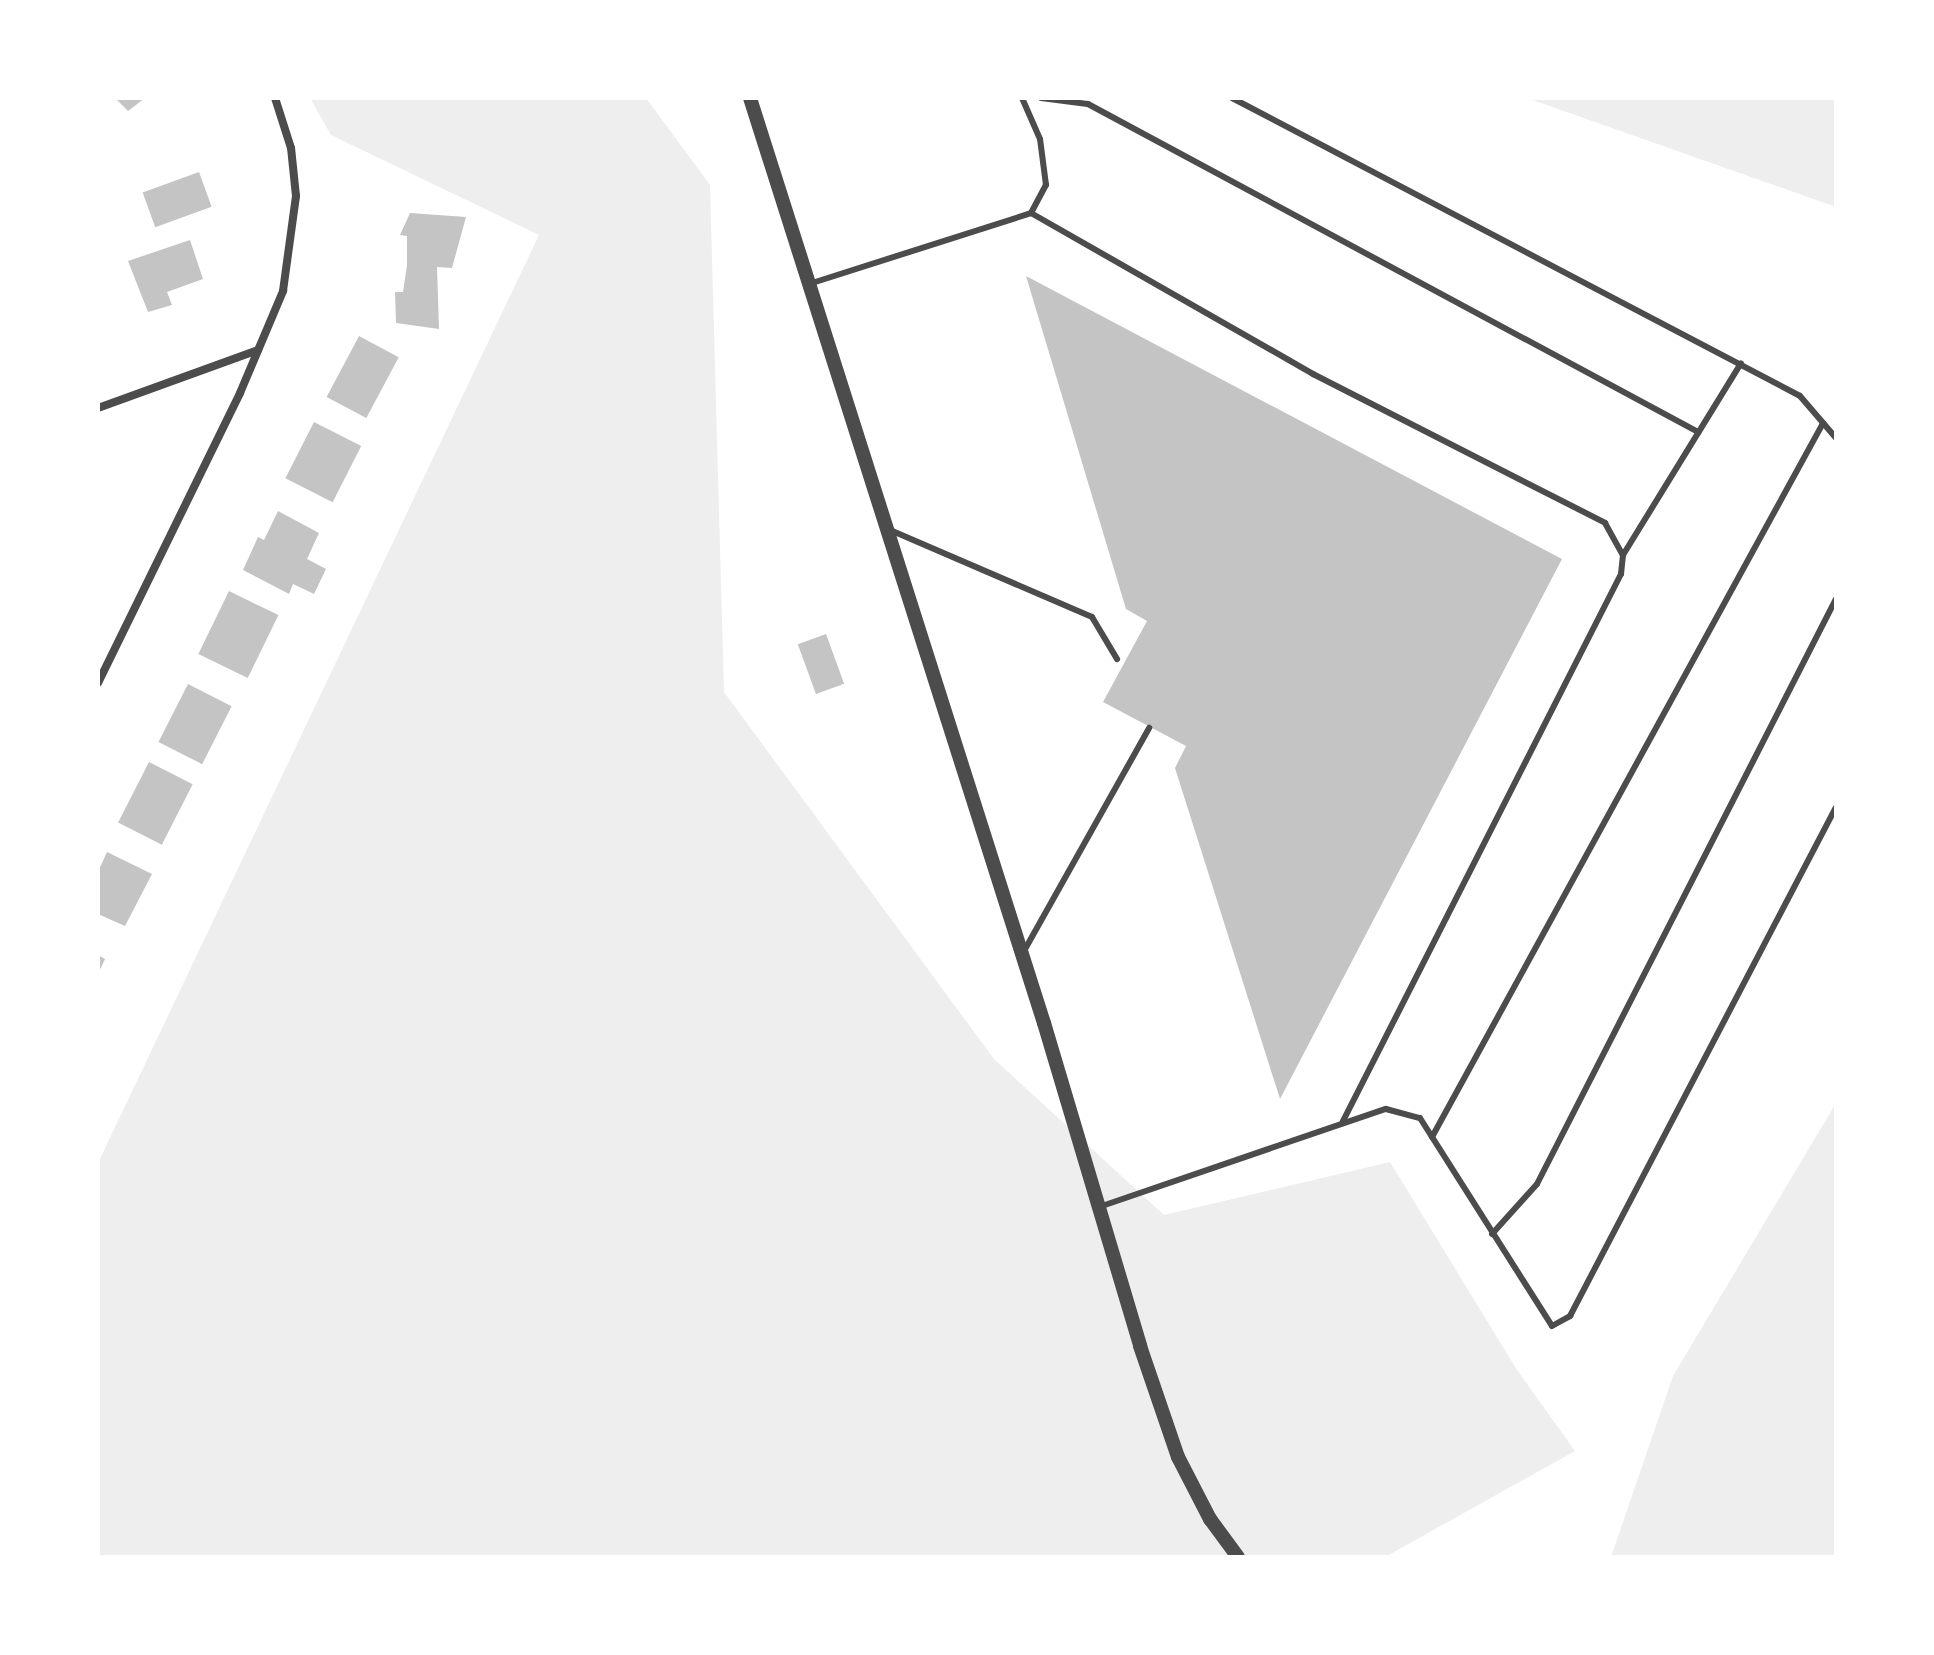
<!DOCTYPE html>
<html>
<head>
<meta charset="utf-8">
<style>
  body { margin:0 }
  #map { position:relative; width:1934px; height:1655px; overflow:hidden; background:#fff; font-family:Cabin,sans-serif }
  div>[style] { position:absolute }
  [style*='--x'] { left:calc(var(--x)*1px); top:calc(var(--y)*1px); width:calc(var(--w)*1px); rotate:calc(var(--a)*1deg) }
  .green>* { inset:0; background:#eee }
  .building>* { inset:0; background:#c4c4c4; transform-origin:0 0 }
  .service>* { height:6px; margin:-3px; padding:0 3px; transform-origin:3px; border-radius:3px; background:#4c4c4c }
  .minor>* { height:8px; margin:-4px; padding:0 4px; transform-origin:4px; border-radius:4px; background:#4c4c4c }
  .tertiary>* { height:14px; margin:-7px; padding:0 7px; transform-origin:7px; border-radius:7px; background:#4c4c4c }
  span { translate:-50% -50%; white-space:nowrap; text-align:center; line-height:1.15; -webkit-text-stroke:6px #fff; paint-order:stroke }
  .frame { position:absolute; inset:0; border:100px solid #fff; pointer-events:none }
</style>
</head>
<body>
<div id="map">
  <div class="green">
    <i style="clip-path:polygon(310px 98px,646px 98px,710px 185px,724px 692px,994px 1059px,1164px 1215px,1390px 1162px,1517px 1370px,1575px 1451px,1385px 1557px,98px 1557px,98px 1163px,539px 235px,331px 135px)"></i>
    <i style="clip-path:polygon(1527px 98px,1836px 98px,1836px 207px)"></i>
    <i style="clip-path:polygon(1836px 1103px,1836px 1557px,1611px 1557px,1673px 1376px)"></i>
  </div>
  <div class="building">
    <i style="clip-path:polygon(115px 98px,145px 98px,128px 111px)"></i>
    <i style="left:199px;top:172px;width:37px;height:60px;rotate:70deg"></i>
    <i style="clip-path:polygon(410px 213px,466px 217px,452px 268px,437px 267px,439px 329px,396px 323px,395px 292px,403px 292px,407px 265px,407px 236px,400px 235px)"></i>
    <i style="clip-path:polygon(190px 240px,203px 279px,167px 292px,172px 305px,148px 312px,128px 261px)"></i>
    <i style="clip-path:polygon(1026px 276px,1562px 559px,1280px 1099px,1175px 768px,1186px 746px,1103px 702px,1147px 621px,1126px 609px)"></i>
    <i style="left:359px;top:336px;width:45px;height:69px;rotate:28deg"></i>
    <i style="left:314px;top:422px;width:53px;height:63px;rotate:27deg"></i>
    <i style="clip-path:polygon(278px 511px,319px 533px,307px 559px,326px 569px,314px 594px,293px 584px,289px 594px,243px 570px,258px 537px,264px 540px)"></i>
    <i style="left:229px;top:591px;width:55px;height:70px;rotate:26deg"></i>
    <i style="left:826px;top:634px;width:53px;height:30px;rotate:70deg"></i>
    <i style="left:188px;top:684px;width:49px;height:65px;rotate:27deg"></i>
    <i style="left:149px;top:762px;width:49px;height:68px;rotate:27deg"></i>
    <i style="clip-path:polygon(107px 852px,152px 874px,125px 926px,98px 914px,98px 872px)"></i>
    <i style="clip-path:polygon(98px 955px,105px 959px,98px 974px)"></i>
  </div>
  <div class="service">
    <i style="--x:1041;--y:98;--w:47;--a:7.3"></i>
    <i style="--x:1088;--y:104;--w:693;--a:28.27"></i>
    <i style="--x:1232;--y:98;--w:641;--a:27.68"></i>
    <i style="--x:1800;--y:396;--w:55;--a:49.4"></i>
    <i style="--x:1031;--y:213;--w:325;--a:29.7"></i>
    <i style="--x:1313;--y:374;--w:328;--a:27"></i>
    <i style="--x:1605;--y:523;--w:37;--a:61"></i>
    <i style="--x:1623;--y:555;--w:19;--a:96"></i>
    <i style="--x:1621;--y:574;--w:614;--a:116.94"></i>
    <i style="--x:809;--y:284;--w:233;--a:-17.7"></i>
    <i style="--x:1031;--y:213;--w:32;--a:-62"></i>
    <i style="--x:1046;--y:185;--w:46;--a:-97.4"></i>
    <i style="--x:1040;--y:139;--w:45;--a:-113.7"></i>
    <i style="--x:890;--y:530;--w:220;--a:23.3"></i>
    <i style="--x:1092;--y:617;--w:49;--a:59.2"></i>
    <i style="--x:1623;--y:555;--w:225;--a:-58.4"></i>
    <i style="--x:1024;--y:951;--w:256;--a:-60.7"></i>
    <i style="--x:1432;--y:1137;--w:814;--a:-61.29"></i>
    <i style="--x:1099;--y:1207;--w:303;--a:-18.9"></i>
    <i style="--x:1386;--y:1109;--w:35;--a:15"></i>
    <i style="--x:1420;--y:1118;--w:246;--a:57.6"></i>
    <i style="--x:1552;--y:1326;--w:21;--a:-29"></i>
    <i style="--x:1570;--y:1316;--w:574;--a:-62.41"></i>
    <i style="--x:1492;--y:1234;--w:67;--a:-48"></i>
    <i style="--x:1537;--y:1184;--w:657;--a:-62.93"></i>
  </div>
  <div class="minor">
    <i style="--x:98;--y:408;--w:170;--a:-19.9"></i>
    <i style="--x:98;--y:683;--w:323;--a:-63.9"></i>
    <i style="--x:240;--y:393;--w:111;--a:-67.1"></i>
    <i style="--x:283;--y:291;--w:96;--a:-82.2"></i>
    <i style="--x:296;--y:196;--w:48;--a:-95.9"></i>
    <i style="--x:291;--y:148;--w:52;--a:-107.7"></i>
  </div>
  <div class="tertiary">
    <i style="--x:750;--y:98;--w:971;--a:72.37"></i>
    <i style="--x:1044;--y:1023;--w:337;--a:73.4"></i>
    <i style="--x:1140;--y:1346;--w:117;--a:71.1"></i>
    <i style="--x:1178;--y:1457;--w:70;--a:62.7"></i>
    <i style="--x:1210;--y:1519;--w:47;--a:53.6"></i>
  </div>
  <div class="frame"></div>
</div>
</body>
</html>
